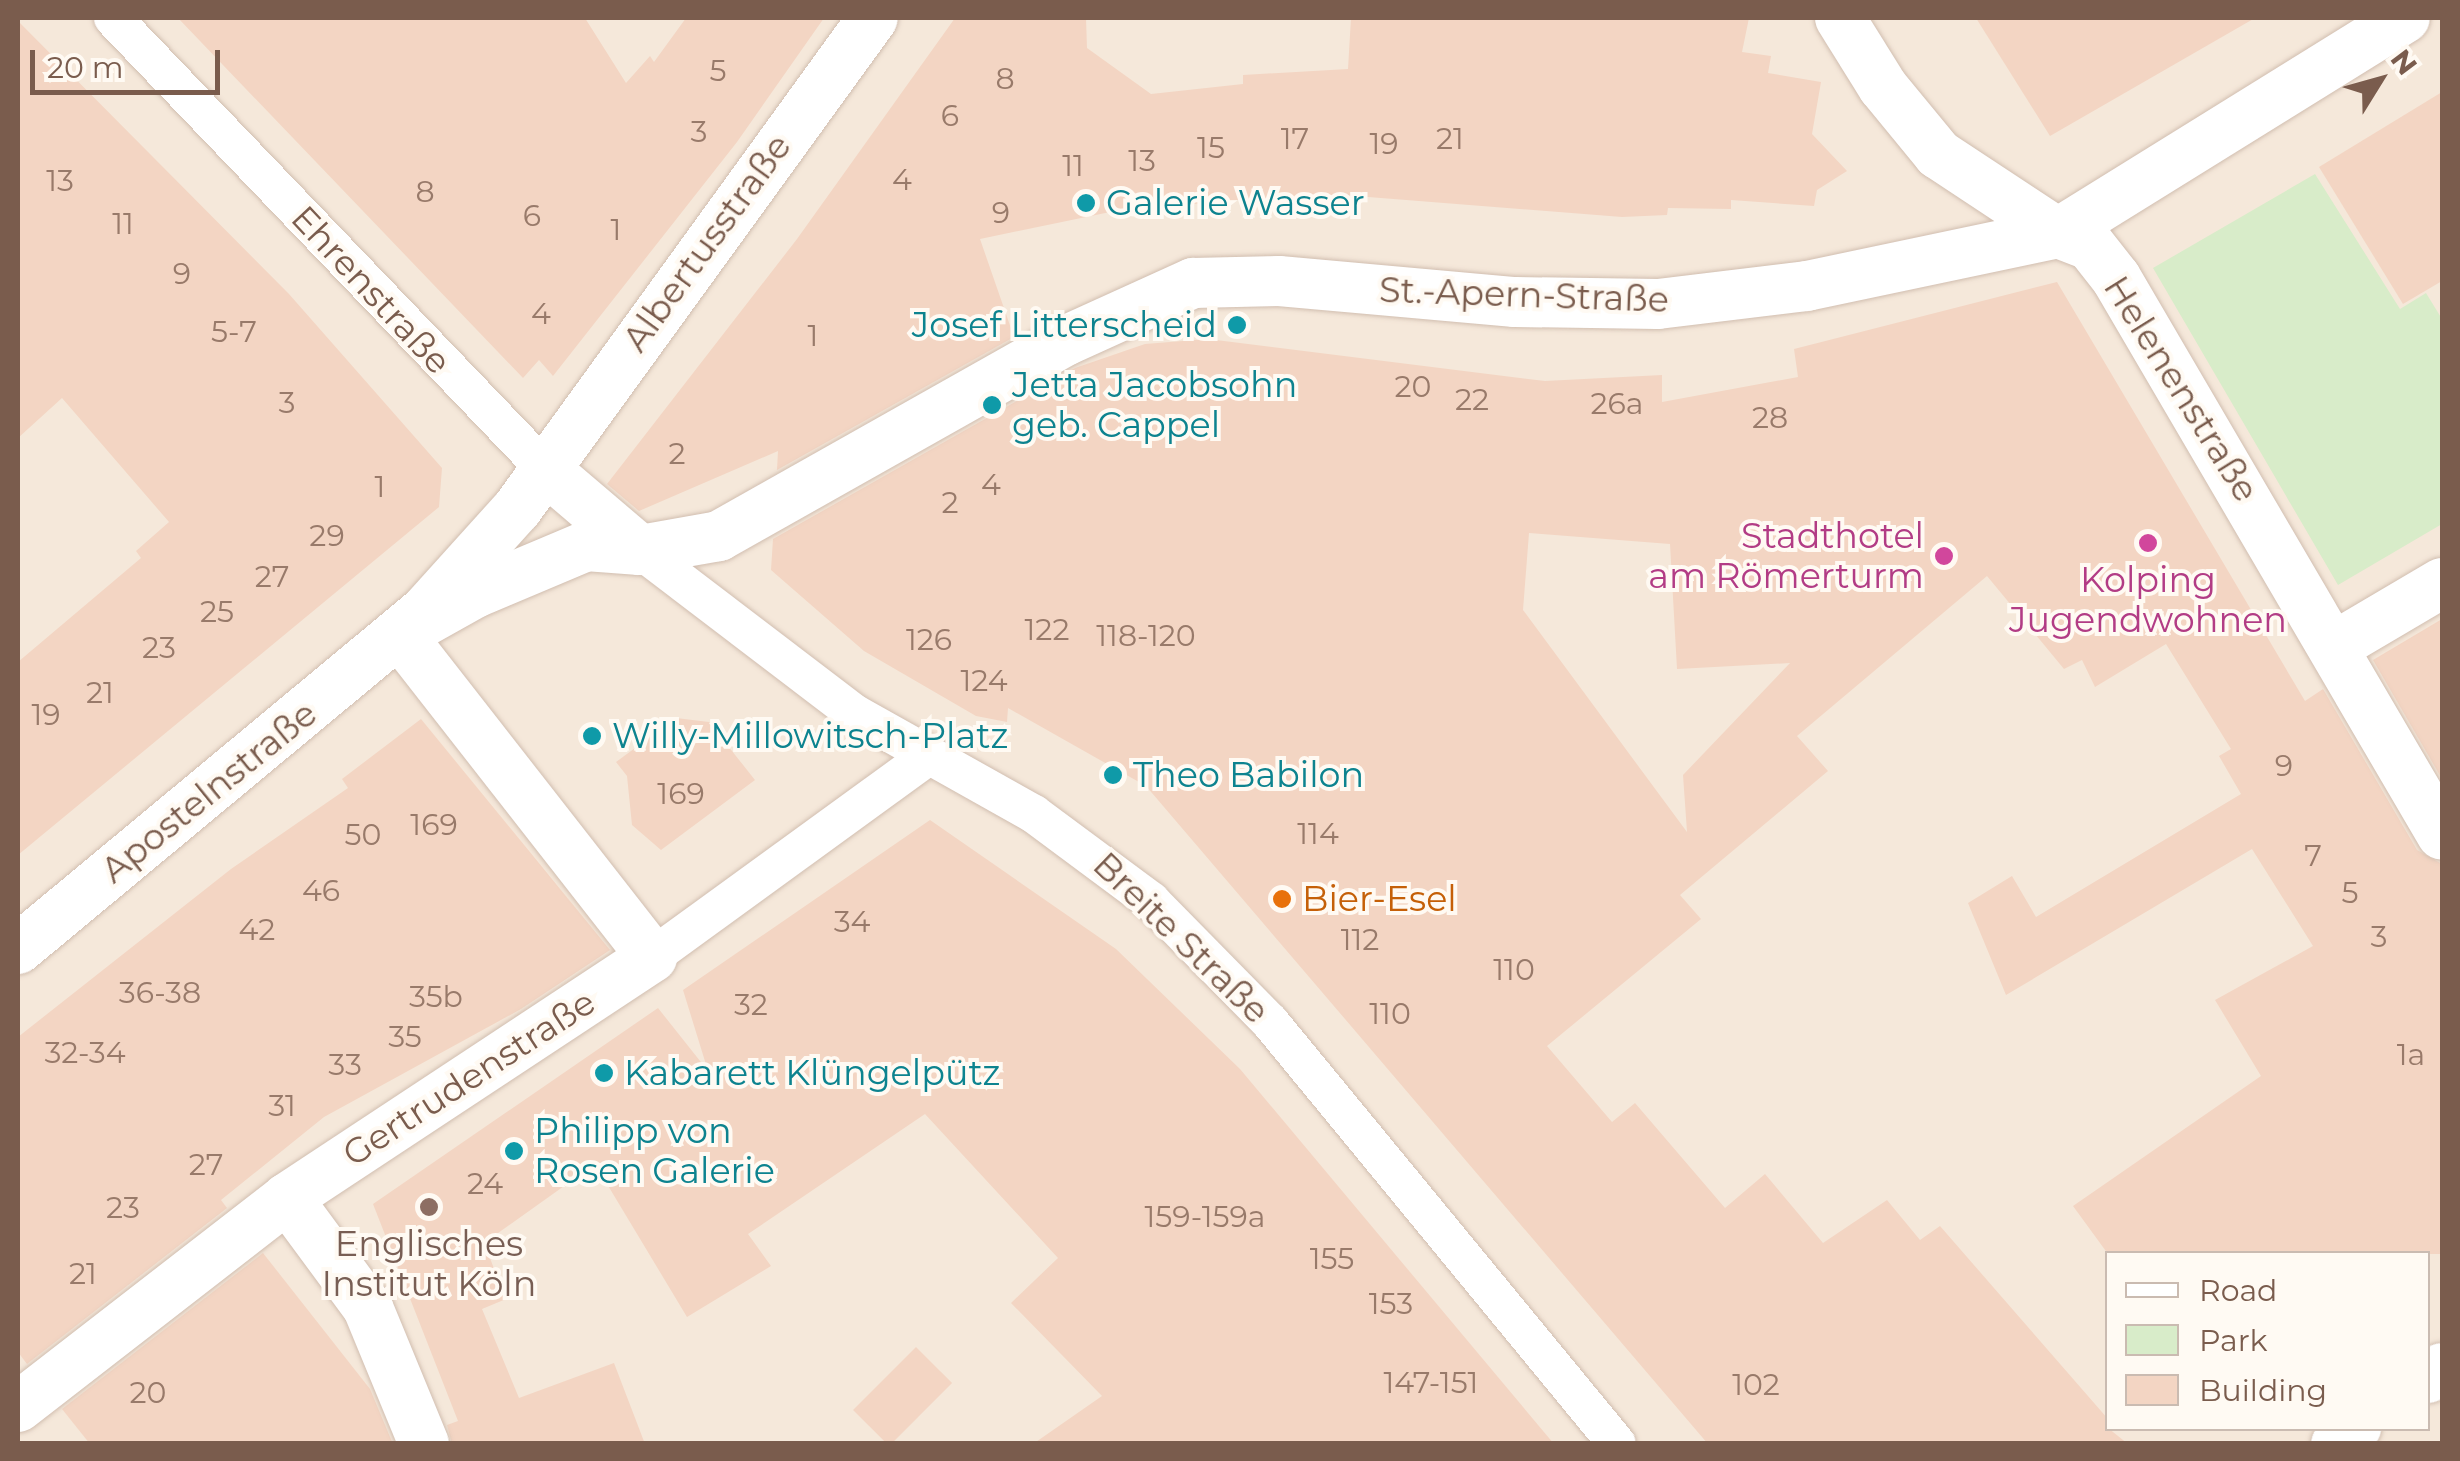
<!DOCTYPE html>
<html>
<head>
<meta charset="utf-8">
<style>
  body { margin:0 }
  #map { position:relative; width:2460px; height:1461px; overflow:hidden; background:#fdf6ec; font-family:Montserrat,sans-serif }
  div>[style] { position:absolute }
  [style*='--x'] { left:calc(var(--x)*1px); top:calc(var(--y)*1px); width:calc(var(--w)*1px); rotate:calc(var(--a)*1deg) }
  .residential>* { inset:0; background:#f5e8da }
  .green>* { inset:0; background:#d8ecc9 }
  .building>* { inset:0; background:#f3d5c3; transform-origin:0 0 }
  .roads { filter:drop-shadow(0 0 2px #d1beb0) drop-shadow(0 0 2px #d1beb0) }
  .pedestrian>* { height:38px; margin:-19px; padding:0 19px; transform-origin:19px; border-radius:19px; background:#fff }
  .minor>* { height:50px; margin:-25px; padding:0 25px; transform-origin:25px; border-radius:25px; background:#fff }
  .dots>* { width:28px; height:28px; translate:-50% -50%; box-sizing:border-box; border:5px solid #fffaf3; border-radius:50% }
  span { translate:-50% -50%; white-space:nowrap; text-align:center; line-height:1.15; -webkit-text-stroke:8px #fffaf3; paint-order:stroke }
  .number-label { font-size:30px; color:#987a6a }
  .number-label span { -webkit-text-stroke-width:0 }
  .culture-label { font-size:35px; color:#0d838f }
  .left { translate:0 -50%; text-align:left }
  .right { translate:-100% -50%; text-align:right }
  .street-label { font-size:35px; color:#7a5c4d }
  .hotel-label { font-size:35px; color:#b23c85 }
  .food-label { font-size:35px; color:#c56008 }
  .education-label { font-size:35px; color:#785e54 }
  .frame { position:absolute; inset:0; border:20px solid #7a5c4d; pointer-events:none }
  .legend { position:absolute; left:2105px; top:1251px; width:325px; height:180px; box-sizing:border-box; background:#fffaf3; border:2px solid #cabbb1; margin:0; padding:12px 18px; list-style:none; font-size:30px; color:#7a5c4d }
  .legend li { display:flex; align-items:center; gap:20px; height:50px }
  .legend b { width:50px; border:2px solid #cabbb1 }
  .north { position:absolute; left:2330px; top:30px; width:100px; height:100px; -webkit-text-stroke:8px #fffaf3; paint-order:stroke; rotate:53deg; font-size:28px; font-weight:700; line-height:40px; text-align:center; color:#7a5c4d }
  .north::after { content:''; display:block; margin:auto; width:35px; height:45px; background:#7a5c4d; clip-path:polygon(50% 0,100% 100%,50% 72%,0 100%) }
  .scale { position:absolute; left:30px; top:50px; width:190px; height:45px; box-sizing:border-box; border:5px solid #7a5c4d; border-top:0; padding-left:12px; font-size:30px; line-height:35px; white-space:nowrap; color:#7a5c4d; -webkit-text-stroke:8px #fffaf3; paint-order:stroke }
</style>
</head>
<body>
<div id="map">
  <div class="residential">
    <i style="clip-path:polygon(evenodd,18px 18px,2442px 18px,2442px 1443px,18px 1443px,18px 18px,2108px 1254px,2428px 1254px,2428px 1428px,2108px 1428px,2108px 1254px)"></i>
  </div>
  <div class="green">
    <i style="clip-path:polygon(2315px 174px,2400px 309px,2426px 293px,2442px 319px,2442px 524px,2338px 585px,2153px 268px)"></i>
  </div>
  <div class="building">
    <i style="clip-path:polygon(178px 18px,585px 18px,626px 83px,650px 56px,654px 62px,686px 18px,824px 18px,737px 142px,553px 376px,539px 360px,523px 378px)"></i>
    <i style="clip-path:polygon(955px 18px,1086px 18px,1087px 48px,1151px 94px,1243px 84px,1243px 75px,1348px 69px,1351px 18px,1749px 18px,1742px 52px,1771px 56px,1768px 73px,1821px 82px,1812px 134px,1847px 171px,1817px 190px,1814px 206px,1731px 200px,1731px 209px,1668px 208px,1667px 215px,1622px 217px,1343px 195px,1248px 199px,1115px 211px,980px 239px,1014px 337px,777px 470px,778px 451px,639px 511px,607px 484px,797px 239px)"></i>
    <i style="clip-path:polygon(1976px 18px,2255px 18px,2050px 136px)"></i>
    <i style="clip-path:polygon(18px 21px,289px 294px,442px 468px,439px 507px,18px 855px,18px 662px,141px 558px,136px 551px,169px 522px,62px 398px,18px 438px)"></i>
    <i style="clip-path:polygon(2442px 92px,2442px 281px,2403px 304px,2319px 167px)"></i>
    <i style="clip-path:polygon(evenodd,2057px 282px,2305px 701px,2323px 689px,2417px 850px,2442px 864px,2442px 1254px,2108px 1254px,2073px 1206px,2261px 1076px,2215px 1000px,2313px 946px,2252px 849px,2006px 995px,1968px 903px,2012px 876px,2036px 917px,2241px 794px,2219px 756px,2231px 749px,2166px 644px,2095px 687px,2082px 660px,2064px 669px,1987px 576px,1797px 736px,1828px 771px,1680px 895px,1701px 919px,1547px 1046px,1612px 1122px,1635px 1103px,1725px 1208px,1765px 1174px,1823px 1243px,1887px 1200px,1920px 1240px,1940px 1226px,2108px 1419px,2108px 1428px,2128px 1444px,1708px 1444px,1146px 786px,1008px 708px,1007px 722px,976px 716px,864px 651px,771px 570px,773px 539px,1075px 368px,1145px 344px,1208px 339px,1545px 381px,1662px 375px,1662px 402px,1798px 377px,1794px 349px,2057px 282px,1529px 533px,1670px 544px,1677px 669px,1790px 663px,1683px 775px,1687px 832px,1523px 610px,1529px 533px)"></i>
    <i style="clip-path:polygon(2442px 619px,2442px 779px,2373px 660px)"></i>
    <i style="clip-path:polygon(676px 718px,709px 722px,755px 780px,661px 850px,632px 825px,627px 776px,616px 762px)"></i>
    <i style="clip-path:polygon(421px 719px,610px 950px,521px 1009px,324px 1117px,221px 1200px,227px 1208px,27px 1364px,18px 1352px,18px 1037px,231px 869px,348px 788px,342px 779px)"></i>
    <i style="clip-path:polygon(930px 820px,1116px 949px,1240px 1069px,1554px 1444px,1033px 1444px,1102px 1396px,1011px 1303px,1058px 1258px,925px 1114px,748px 1234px,771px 1266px,687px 1317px,595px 1164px,484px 1243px,506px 1299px,482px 1309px,519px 1398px,614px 1363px,645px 1444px,452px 1444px,447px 1425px,458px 1421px,373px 1204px,658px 1008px,708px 1071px,683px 990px)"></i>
    <i style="clip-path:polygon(263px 1253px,370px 1389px,393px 1444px,90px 1444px,62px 1409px)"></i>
    <i style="left:916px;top:1347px;width:51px;height:89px;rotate:45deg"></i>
  </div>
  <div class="roads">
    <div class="pedestrian">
      <i style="--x:113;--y:18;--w:626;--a:46.23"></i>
      <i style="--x:640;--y:550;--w:269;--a:37.3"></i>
      <i style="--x:854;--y:713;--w:206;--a:29.3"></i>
      <i style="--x:1034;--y:814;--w:146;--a:36.6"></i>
      <i style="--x:1151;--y:901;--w:170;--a:45.5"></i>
      <i style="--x:1270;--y:1022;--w:546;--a:50.57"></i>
      <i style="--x:652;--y:957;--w:340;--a:-36"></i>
    </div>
    <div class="minor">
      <i style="--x:1840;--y:18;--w:81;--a:58.1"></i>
      <i style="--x:1883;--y:87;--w:87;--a:50.6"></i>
      <i style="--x:1938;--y:154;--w:144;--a:33.4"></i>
      <i style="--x:2058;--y:233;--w:34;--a:21"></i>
      <i style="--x:2090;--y:245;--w:42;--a:51.8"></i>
      <i style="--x:2116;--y:278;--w:645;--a:59.66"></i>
      <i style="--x:546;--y:470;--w:123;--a:40.4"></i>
      <i style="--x:400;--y:635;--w:86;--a:-29.2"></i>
      <i style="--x:475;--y:593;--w:121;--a:-22.9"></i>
      <i style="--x:586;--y:546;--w:54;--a:4.2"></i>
      <i style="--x:640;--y:550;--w:80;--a:-10"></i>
      <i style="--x:719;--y:536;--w:397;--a:-29.4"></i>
      <i style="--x:1065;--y:341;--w:141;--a:-24.4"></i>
      <i style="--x:1193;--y:283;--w:86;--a:-1.3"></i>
      <i style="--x:1279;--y:281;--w:237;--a:5.1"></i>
      <i style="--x:1515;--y:302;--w:143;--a:0.8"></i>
      <i style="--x:1658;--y:304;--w:150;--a:-6.9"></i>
      <i style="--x:1807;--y:286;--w:257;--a:-11.9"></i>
      <i style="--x:2058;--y:233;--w:408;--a:-31.8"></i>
      <i style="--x:2335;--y:646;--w:124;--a:-30.5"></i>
      <i style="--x:18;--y:949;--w:529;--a:-39.71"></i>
      <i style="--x:425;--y:611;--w:137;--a:-48"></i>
      <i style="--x:517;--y:509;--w:606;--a:-54.06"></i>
      <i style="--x:287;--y:1198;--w:137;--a:53.6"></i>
      <i style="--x:368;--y:1308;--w:147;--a:67.6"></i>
      <i style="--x:2428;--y:1378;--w:17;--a:-36"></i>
      <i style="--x:18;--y:1407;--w:341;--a:-37.8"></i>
      <i style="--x:287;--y:1198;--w:437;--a:-33.4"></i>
      <i style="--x:652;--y:957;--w:409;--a:-128"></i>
      <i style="--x:2336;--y:1444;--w:26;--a:-39"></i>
    </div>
  </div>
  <div class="dots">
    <i style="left:1086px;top:203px;background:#0f9aa8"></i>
    <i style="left:1237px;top:325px;background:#0f9aa8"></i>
    <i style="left:992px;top:405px;background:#0f9aa8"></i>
    <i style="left:2148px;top:543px;background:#d1479c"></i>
    <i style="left:1944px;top:556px;background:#d1479c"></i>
    <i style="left:592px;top:736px;background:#0f9aa8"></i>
    <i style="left:1113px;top:775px;background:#0f9aa8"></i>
    <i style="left:1282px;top:899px;background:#e8710a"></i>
    <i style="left:604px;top:1073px;background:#0f9aa8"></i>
    <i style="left:514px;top:1151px;background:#0f9aa8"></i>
    <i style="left:429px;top:1207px;background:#8d6e63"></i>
  </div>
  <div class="number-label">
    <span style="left:718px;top:71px">5</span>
    <span style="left:1005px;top:79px">8</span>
    <span style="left:950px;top:116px">6</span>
    <span style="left:699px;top:132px">3</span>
    <span style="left:1295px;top:139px">17</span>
    <span style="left:1450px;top:139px">21</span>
    <span style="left:1384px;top:144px">19</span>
    <span style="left:1211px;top:148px">15</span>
    <span style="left:1142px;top:161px">13</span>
    <span style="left:1073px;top:166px">11</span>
    <span style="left:902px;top:180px">4</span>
    <span style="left:60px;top:181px">13</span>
    <span style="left:425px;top:192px">8</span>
    <span style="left:1001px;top:213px">9</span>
    <span style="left:532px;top:216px">6</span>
    <span style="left:123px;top:224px">11</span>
    <span style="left:616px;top:230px">1</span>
    <span style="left:182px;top:274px">9</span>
    <span style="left:541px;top:314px">4</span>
    <span style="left:234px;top:332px">5-7</span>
    <span style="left:813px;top:336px">1</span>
    <span style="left:1413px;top:387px">20</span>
    <span style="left:1472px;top:400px">22</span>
    <span style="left:287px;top:403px">3</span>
    <span style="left:1617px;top:404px">26a</span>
    <span style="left:1770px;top:418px">28</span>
    <span style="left:677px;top:454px">2</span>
    <span style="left:991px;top:485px">4</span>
    <span style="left:380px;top:487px">1</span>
    <span style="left:950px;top:503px">2</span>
    <span style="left:327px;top:536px">29</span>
    <span style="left:272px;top:577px">27</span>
    <span style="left:217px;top:612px">25</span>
    <span style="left:1047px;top:630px">122</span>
    <span style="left:1146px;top:636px">118-120</span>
    <span style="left:929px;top:640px">126</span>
    <span style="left:159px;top:648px">23</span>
    <span style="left:984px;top:681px">124</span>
    <span style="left:100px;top:693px">21</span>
    <span style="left:46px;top:715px">19</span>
    <span style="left:2284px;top:766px">9</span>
    <span style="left:681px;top:794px">169</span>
    <span style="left:434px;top:825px">169</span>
    <span style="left:1318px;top:834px">114</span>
    <span style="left:363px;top:835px">50</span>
    <span style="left:2313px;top:856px">7</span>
    <span style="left:321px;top:891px">46</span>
    <span style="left:2350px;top:893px">5</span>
    <span style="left:852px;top:922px">34</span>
    <span style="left:257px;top:930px">42</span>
    <span style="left:2379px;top:937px">3</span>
    <span style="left:1360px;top:940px">112</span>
    <span style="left:1514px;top:970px">110</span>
    <span style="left:160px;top:993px">36-38</span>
    <span style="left:436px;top:997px">35b</span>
    <span style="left:751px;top:1005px">32</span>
    <span style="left:1390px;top:1014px">110</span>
    <span style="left:405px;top:1037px">35</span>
    <span style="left:85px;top:1053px">32-34</span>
    <span style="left:2411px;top:1055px">1a</span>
    <span style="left:345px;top:1065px">33</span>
    <span style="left:282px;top:1106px">31</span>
    <span style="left:206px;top:1165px">27</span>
    <span style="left:485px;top:1184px">24</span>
    <span style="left:123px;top:1208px">23</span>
    <span style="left:1205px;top:1217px">159-159a</span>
    <span style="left:1332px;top:1259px">155</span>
    <span style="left:83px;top:1274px">21</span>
    <span style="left:1391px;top:1304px">153</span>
    <span style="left:1431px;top:1383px">147-151</span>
    <span style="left:1756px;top:1385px">102</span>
    <span style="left:148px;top:1393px">20</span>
  </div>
  <div class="culture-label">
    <span class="left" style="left:1106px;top:203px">Galerie Wasser</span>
    <span class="right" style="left:1217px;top:325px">Josef Litterscheid</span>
    <span class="left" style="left:1012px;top:405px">Jetta Jacobsohn<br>geb. Cappel</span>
    <span class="left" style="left:612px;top:736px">Willy-Millowitsch-Platz</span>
    <span class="left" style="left:1133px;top:775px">Theo Babilon</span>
    <span class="left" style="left:624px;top:1073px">Kabarett Klüngelpütz</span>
    <span class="left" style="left:534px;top:1151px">Philipp von<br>Rosen Galerie</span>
  </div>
  <div class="street-label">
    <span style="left:707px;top:243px;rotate:-54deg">Albertusstraße</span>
    <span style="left:371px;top:290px;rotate:47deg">Ehrenstraße</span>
    <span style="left:1524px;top:295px;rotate:2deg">St.-Apern-Straße</span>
    <span style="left:2181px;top:389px;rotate:58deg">Helenenstraße</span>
    <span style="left:209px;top:792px;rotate:-39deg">Apostelnstraße</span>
    <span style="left:1181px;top:938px;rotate:44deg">Breite Straße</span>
    <span style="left:469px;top:1078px;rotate:-33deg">Gertrudenstraße</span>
  </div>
  <div class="hotel-label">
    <span class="right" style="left:1924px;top:556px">Stadthotel<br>am Römerturm</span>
    <span style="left:2148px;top:600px">Kolping<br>Jugendwohnen</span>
  </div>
  <div class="food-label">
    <span class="left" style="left:1302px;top:899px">Bier-Esel</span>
  </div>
  <div class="education-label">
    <span style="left:429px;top:1264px">Englisches<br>Institut Köln</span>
  </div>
  <div class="frame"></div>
  <ul class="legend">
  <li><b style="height:12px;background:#fff"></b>Road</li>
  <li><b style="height:28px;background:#d8ecc9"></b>Park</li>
  <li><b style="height:28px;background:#f3d5c3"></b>Building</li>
  </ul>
  <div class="north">N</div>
  <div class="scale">20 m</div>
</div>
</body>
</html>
